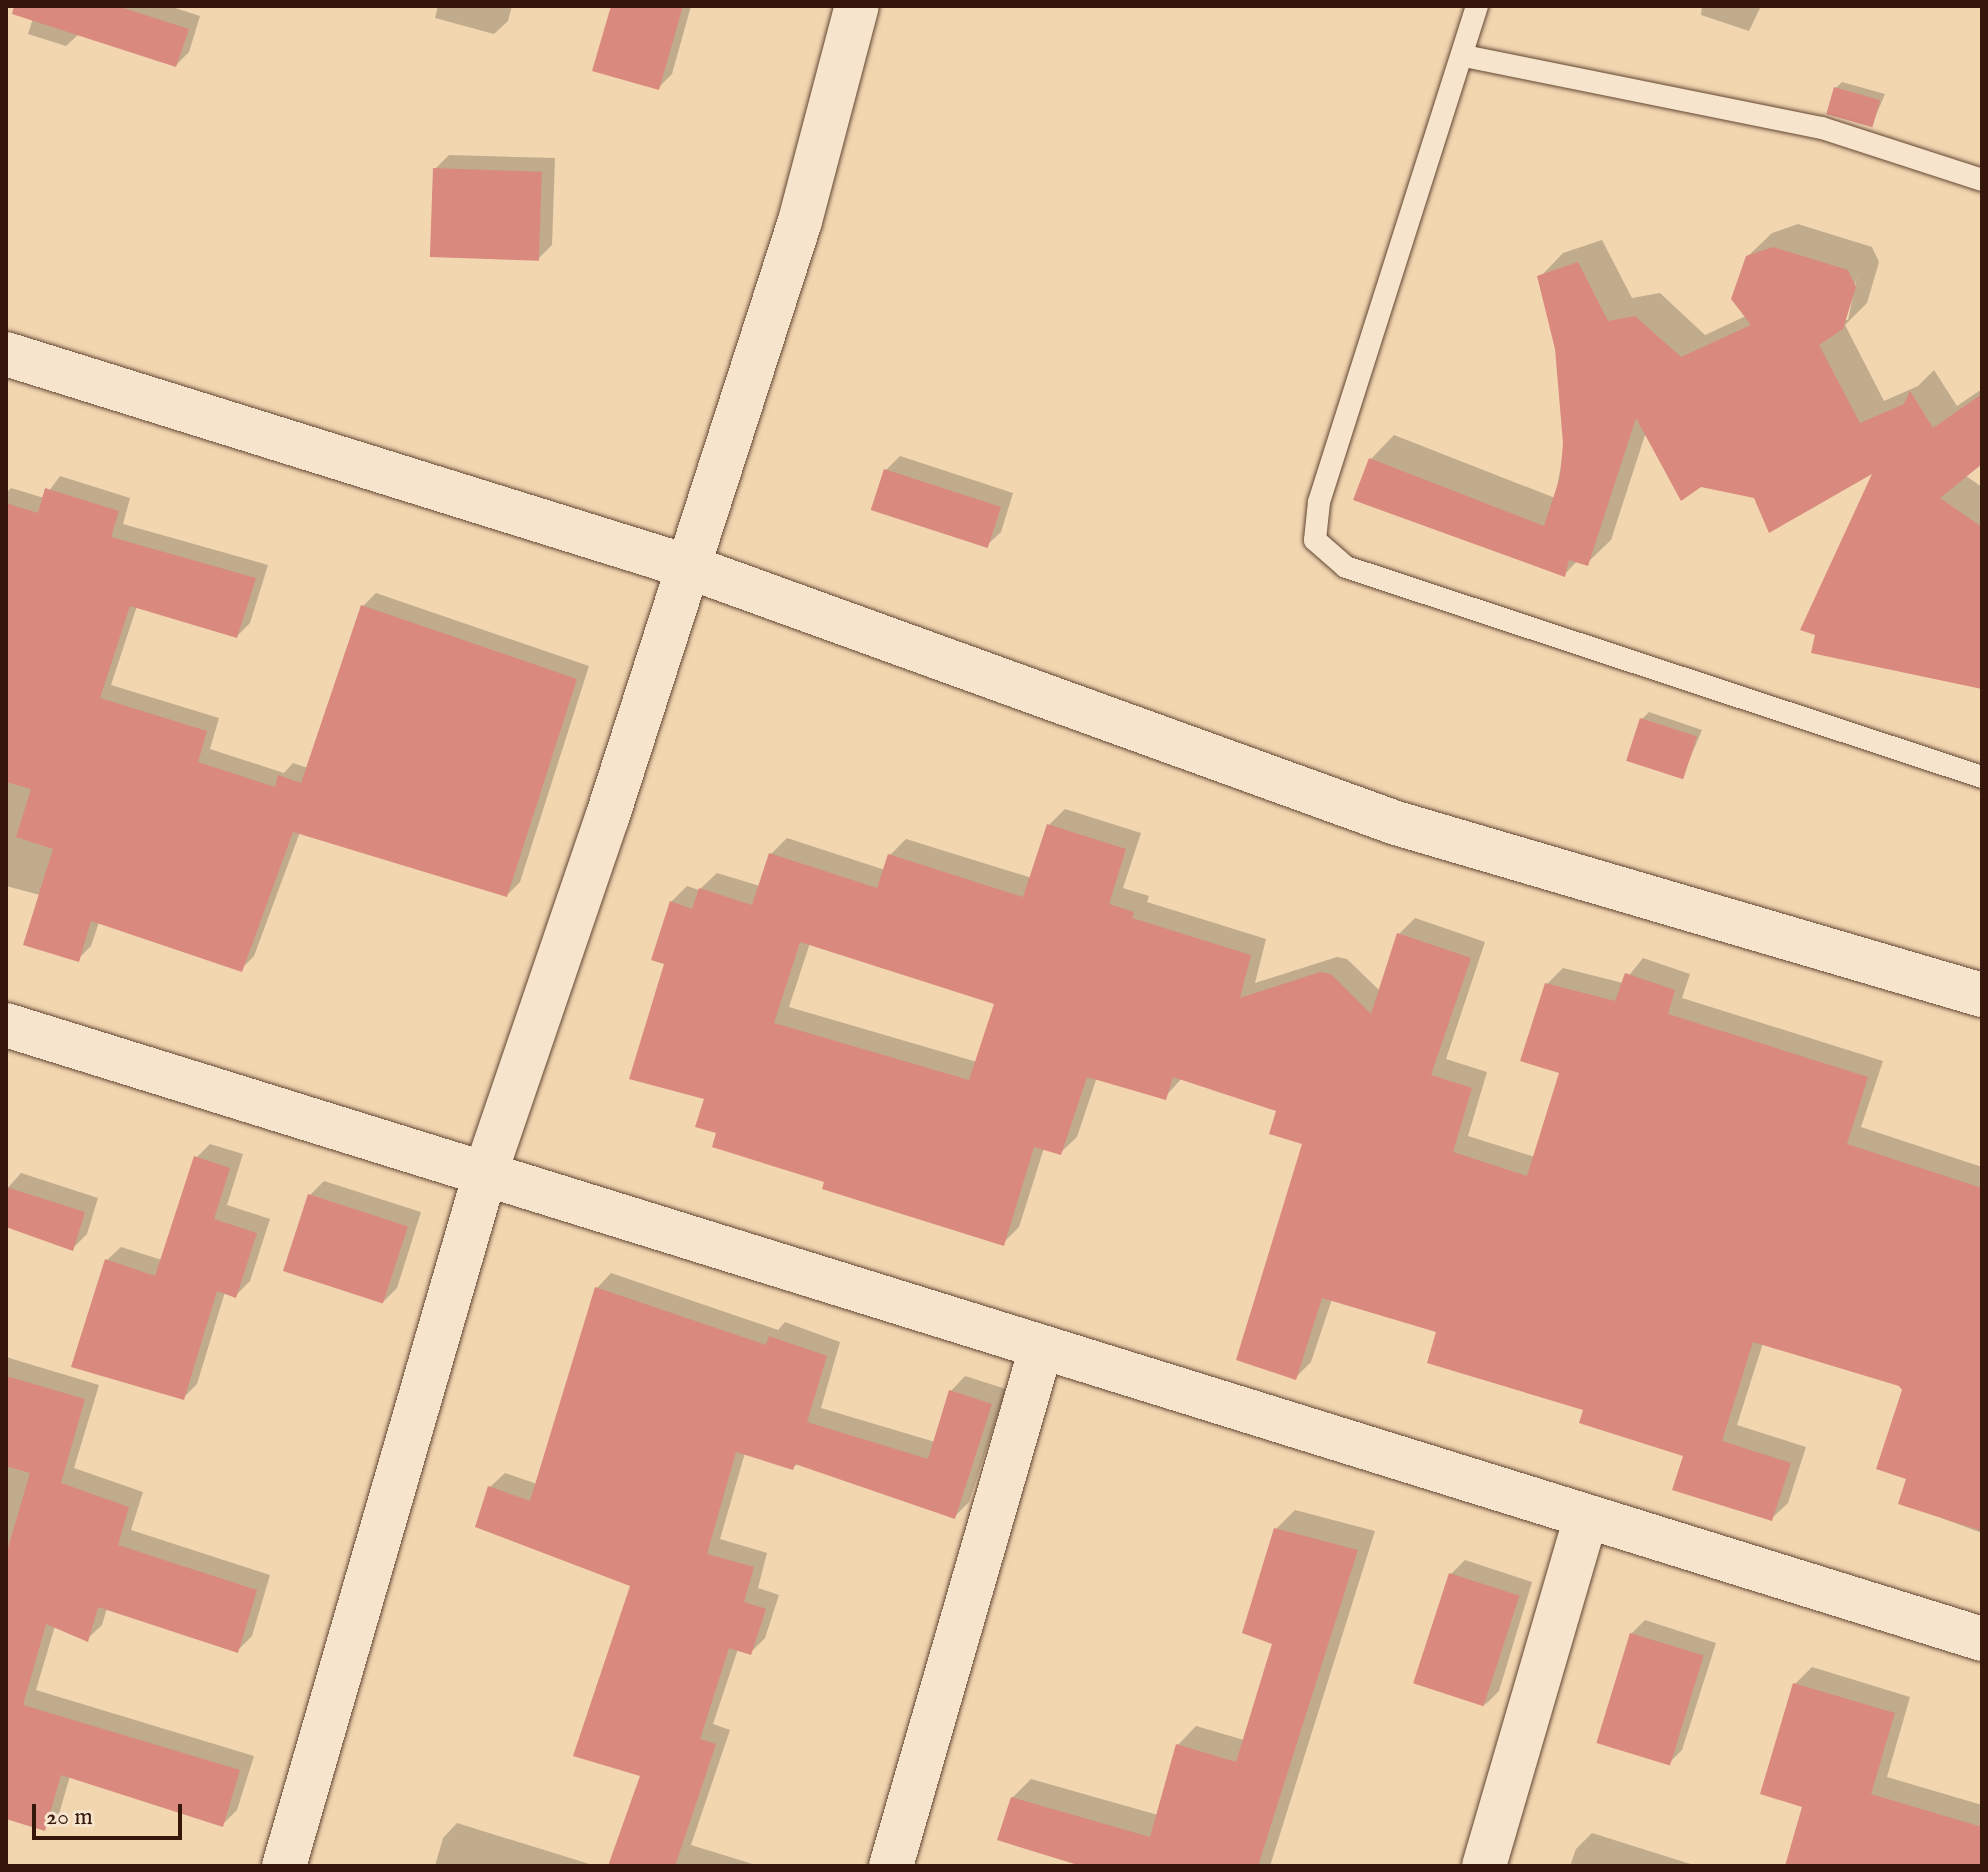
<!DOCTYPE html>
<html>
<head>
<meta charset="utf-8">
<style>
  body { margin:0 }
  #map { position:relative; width:1988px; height:1872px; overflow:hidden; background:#f1d6b0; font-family:"IM FELL English",serif }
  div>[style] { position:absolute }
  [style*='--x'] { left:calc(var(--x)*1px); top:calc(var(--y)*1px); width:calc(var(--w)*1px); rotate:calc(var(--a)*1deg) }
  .shadow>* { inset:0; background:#0003 }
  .building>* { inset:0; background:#da897e; transform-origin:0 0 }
  .roads { filter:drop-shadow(0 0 2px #634634) drop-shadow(0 0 2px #634634) }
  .lane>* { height:22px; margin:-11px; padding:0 11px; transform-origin:11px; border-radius:11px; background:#f6e4cc }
  .street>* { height:44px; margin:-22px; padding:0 22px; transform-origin:22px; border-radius:22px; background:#f6e4cc }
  span { translate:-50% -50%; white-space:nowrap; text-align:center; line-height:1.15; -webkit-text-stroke:8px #f6e4cc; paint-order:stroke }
  .frame { position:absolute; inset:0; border:8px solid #34160b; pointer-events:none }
  .scale { position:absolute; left:32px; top:1804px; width:150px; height:36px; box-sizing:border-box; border:4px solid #34160b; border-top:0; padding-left:10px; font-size:24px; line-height:28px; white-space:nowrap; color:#34160b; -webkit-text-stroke:6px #f6e4cc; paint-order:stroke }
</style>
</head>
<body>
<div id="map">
  <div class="shadow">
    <i style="clip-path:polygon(37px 6px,169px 6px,200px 16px,189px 52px,176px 65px,79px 34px,66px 46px,28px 34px)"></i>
    <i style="clip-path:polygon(438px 6px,512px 6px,508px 21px,494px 34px,435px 18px)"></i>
    <i style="clip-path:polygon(613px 6px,691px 6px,672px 74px,658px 88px)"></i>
    <i style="clip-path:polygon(1702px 6px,1761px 6px,1749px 31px,1701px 15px)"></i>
    <i style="clip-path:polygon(1842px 82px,1885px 94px,1871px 127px,1836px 88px)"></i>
    <i style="clip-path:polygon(449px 155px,555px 158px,552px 245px,538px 259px,435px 169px)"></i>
    <i style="clip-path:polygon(evenodd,1798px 224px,1872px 247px,1879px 262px,1867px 303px,1845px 325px,1884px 401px,1918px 386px,1934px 370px,1957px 406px,1982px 389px,1982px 464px,1966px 476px,1982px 487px,1982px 686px,1876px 469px,1646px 432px,1611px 540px,1587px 563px,1578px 560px,1564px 575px,1355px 498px,1371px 459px,1394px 435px,1555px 498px,1565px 443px,1557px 349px,1540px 277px,1563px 253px,1602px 240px,1632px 298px,1660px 293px,1705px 335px,1746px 316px,1747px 257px,1772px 233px,1798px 224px,1857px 277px,1848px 320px,1844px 320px,1857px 277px)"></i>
    <i style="clip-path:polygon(900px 456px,1013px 493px,1001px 532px,987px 545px,886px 470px)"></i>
    <i style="clip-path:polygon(60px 476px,130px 498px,123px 524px,268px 565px,250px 623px,237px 636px,137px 606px,111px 685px,219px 718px,210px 749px,284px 773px,293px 763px,308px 768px,363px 606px,376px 593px,589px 666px,520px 882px,507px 895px,300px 832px,254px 956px,241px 969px,99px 922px,91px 946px,78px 959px,40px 895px,6px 886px,6px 493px,11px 488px,44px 498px)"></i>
    <i style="clip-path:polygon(1649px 712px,1702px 730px,1682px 777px,1642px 719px)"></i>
    <i style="clip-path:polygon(evenodd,1065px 809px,1141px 833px,1123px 888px,1149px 896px,1147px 902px,1266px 939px,1255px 983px,1337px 957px,1347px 959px,1380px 991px,1399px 934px,1415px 918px,1485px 942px,1446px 1059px,1487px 1072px,1468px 1136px,1535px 1157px,1561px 1072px,1547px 984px,1563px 968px,1623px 983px,1643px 958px,1690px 974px,1682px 998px,1883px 1061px,1861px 1127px,1982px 1167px,1982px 1533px,1901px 1503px,1908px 1477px,1904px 1389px,1900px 1385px,1763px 1343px,1737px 1425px,1806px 1447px,1788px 1503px,1771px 1519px,1685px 1454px,1585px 1409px,1439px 1330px,1332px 1299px,1311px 1362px,1295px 1378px,1305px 1143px,1279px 1109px,1182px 1078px,1165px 1097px,1097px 1077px,1077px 1137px,1060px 1153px,1044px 1148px,1019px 1227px,1003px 1243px,826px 1181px,719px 1132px,666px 963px,671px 902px,687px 886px,699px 890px,717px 873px,760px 886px,771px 854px,787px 838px,885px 870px,890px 855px,906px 839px,1032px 878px,1049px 825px,1065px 809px,810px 943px,996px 1003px,977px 1062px,789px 1007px,810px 943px)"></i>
    <i style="clip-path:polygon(210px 1144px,243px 1154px,227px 1205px,270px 1219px,250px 1281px,236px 1295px,225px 1292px,197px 1384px,183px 1398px,107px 1260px,121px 1247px,162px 1260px,196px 1158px)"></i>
    <i style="clip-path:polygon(21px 1173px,98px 1198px,87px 1234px,73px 1248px,6px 1225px,6px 1190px)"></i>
    <i style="clip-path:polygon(324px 1181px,421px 1212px,397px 1288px,383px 1302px,310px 1195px)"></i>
    <i style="clip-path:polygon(611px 1273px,778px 1330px,785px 1322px,840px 1342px,821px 1408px,935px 1442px,951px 1391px,965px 1376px,1006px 1389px,969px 1502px,954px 1517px,798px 1463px,793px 1468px,745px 1453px,720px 1539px,767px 1553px,758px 1588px,779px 1595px,765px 1638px,750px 1653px,738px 1649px,713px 1724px,730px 1730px,691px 1845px,759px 1866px,611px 1866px,642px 1775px,632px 1584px,490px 1487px,505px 1473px,537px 1484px,597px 1288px)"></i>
    <i style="clip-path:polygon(6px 1357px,99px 1385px,74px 1468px,143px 1492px,131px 1530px,270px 1575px,252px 1636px,238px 1650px,107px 1608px,102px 1625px,87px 1639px,55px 1626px,36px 1690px,254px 1756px,237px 1810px,222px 1825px,70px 1776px,59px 1814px,44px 1829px,6px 1817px)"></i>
    <i style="clip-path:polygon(1295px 1510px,1375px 1531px,1270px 1866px,1088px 1866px,1012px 1798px,1031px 1779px,1158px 1815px,1178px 1745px,1196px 1726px,1244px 1740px,1274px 1643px,1276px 1529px)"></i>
    <i style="clip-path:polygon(1465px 1560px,1532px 1582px,1499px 1691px,1485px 1705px,1451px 1574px)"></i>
    <i style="clip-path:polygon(1645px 1620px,1716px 1643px,1682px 1750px,1668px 1764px,1631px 1634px)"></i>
    <i style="clip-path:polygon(1812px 1667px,1910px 1697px,1887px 1777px,1982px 1805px,1982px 1866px,1787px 1866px,1805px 1806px,1795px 1684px)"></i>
    <i style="clip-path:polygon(457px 1823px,596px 1866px,435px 1866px,443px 1838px)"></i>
    <i style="clip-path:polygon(1592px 1833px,1697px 1866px,1570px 1866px,1576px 1849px)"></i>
  </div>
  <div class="building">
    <i style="clip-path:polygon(14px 6px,117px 6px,189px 29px,176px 67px,12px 14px)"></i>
    <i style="clip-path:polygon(611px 6px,683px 6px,659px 90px,592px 71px)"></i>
    <i style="left:1834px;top:87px;width:48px;height:28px;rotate:16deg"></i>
    <i style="left:433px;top:168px;width:109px;height:89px;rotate:2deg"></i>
    <i style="clip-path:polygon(1773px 247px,1848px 270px,1856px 287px,1843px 329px,1819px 345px,1860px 423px,1904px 404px,1910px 391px,1933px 428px,1982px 394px,1982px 464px,1940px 498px,1982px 527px,1982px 689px,1811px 653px,1815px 635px,1800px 630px,1872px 474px,1769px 533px,1754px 498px,1701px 487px,1681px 501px,1636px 418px,1588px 566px,1569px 560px,1565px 577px,1353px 500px,1369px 458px,1544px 526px,1560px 477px,1563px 443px,1555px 349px,1537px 276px,1578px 262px,1608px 321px,1635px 316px,1681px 357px,1751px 325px,1731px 299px,1746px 256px)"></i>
    <i style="left:884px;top:469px;width:123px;height:43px;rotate:18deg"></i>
    <i style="clip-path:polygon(45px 488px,119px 511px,111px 537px,256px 578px,237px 638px,130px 606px,100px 698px,207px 731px,198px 762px,275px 787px,278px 775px,301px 783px,361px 605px,577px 679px,507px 897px,293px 832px,242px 972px,91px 921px,79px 962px,23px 945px,53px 849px,16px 837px,31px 789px,6px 782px,6px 503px,38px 513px)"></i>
    <i style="left:1640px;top:718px;width:60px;height:45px;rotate:18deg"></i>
    <i style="clip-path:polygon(evenodd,1047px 824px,1126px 849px,1109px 904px,1134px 912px,1132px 918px,1251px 955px,1240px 998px,1320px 972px,1331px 974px,1371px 1014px,1397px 933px,1471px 958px,1431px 1075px,1472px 1088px,1453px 1152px,1527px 1176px,1559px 1073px,1520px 1061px,1545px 983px,1615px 1001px,1625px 973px,1675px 990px,1668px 1014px,1868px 1077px,1847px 1144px,1982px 1188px,1982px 1531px,1898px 1504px,1906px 1479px,1876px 1469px,1902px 1390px,1899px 1386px,1753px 1342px,1722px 1441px,1791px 1463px,1772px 1521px,1672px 1490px,1683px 1456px,1579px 1423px,1583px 1410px,1427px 1363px,1436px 1332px,1322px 1298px,1296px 1380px,1236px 1360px,1302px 1144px,1269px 1134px,1276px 1111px,1173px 1077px,1166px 1100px,1087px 1077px,1061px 1155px,1034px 1147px,1004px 1246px,822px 1189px,824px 1182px,712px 1147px,716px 1133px,695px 1127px,704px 1099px,629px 1079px,664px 964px,651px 960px,670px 901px,692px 909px,699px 888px,752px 905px,769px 853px,877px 888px,888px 854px,1023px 897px,1047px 824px,800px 942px,994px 1004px,969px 1080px,774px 1023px,800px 942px)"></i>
    <i style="clip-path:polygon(194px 1156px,230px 1168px,214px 1219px,257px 1233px,236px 1298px,217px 1291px,184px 1400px,71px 1367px,105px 1259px,155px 1276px)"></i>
    <i style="clip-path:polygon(6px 1187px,85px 1212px,73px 1251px,6px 1227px)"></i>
    <i style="left:308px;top:1194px;width:105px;height:81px;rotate:18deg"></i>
    <i style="clip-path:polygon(595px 1287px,766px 1345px,769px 1336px,827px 1356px,807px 1422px,928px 1459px,949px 1390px,992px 1404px,955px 1519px,795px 1464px,793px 1470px,736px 1452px,707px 1554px,754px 1567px,744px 1602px,766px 1609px,751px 1655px,729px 1648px,700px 1739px,716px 1744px,675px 1866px,608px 1866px,640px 1776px,573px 1756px,630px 1586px,475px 1527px,488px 1486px,530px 1501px)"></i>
    <i style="clip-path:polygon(6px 1376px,85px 1399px,61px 1483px,129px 1507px,118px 1545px,257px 1590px,238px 1653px,98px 1607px,88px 1642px,46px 1624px,23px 1705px,240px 1770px,223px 1827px,61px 1775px,45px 1831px,6px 1819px,6px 1555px,30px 1473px,6px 1466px)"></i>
    <i style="clip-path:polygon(1274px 1528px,1358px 1550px,1258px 1866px,1081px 1866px,997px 1840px,1011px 1797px,1150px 1837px,1176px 1744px,1236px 1762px,1272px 1644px,1242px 1633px)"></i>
    <i style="left:1449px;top:1573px;width:74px;height:116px;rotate:18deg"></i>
    <i style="left:1630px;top:1633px;width:77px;height:115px;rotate:17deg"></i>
    <i style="clip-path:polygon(1793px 1683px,1895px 1713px,1871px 1794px,1982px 1827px,1982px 1866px,1785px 1866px,1802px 1807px,1760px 1794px)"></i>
  </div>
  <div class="roads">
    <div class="lane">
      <i style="--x:1477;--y:6;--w:521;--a:107.67"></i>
      <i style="--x:1319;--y:502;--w:38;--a:96"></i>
      <i style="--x:1315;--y:540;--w:41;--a:41.1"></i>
      <i style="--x:1346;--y:567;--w:670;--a:18.27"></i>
      <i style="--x:1464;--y:56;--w:365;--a:11.4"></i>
      <i style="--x:1822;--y:128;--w:168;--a:18"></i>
    </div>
    <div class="street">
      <i style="--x:6;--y:354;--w:712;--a:17.32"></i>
      <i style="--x:686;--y:566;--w:755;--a:19.9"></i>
      <i style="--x:1396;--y:823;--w:611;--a:16.36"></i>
      <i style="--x:6;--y:1025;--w:2069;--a:17.26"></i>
      <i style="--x:284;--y:1866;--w:721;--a:-73.8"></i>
      <i style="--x:485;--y:1174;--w:376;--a:-71.1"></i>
      <i style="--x:607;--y:818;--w:627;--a:-72.08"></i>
      <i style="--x:800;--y:221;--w:222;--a:-75.2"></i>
      <i style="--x:891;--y:1866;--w:539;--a:-73.85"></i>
      <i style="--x:1484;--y:1866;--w:364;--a:-73.7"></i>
    </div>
  </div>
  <div class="frame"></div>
  <div class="scale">20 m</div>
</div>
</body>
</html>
